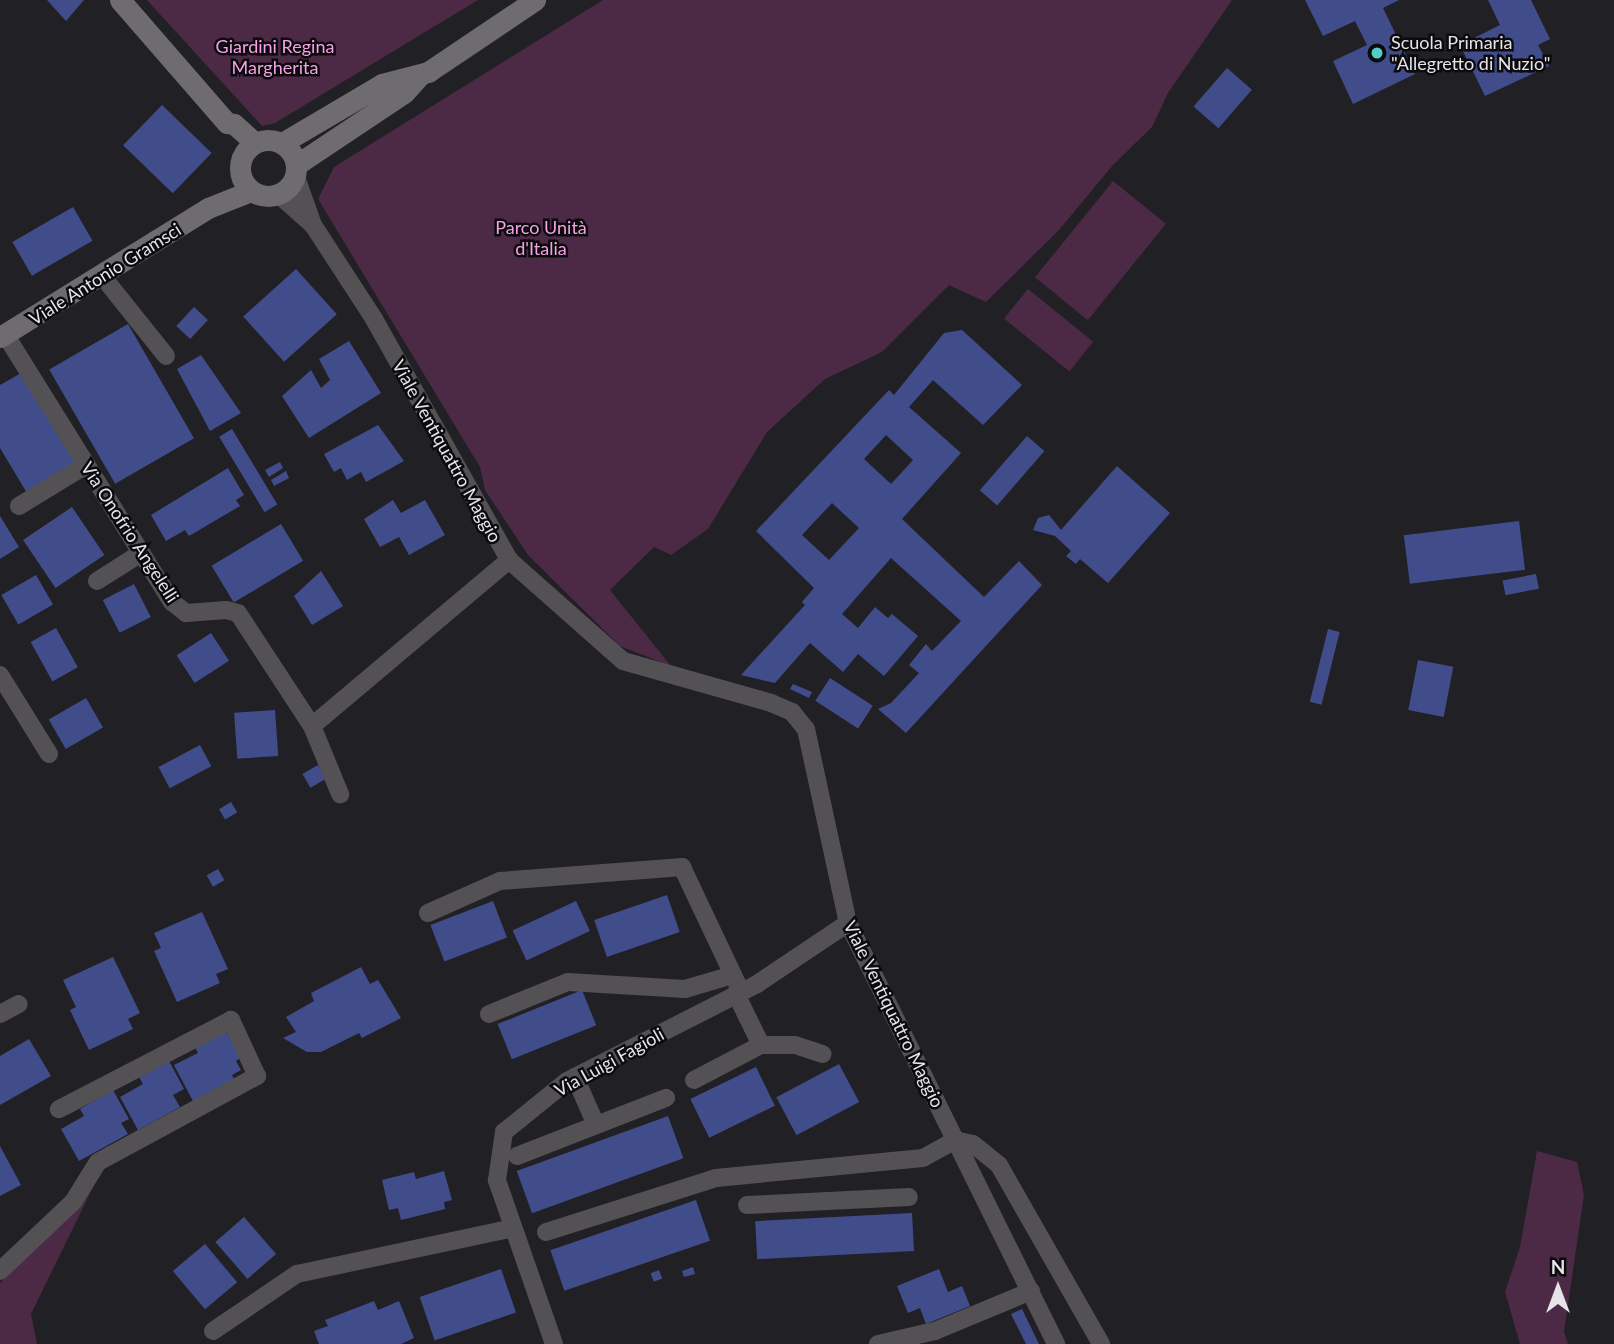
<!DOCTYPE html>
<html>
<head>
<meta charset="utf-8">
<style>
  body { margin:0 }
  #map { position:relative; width:1614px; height:1344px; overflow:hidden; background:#212025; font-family:Lato,sans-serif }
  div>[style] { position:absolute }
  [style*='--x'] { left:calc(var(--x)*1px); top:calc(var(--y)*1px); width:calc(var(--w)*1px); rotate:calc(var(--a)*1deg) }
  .green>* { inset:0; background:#4c2945; transform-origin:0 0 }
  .building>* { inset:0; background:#414d8b; transform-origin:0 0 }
  .minor>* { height:18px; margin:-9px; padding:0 9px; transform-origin:9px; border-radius:9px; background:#535154 }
  .secondary>* { height:21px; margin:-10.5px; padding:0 10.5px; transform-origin:10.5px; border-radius:10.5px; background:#6f6c70 }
  .secondary>.ring { margin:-10.5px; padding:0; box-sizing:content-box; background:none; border:21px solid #6f6c70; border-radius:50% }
  .dots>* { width:19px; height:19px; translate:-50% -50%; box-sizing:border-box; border:4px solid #0b0a0d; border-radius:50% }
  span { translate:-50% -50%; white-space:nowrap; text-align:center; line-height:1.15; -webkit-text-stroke:5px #0b0a0d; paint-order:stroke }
  .poi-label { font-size:18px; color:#e5e4e8 }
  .left { translate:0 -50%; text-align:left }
  .park-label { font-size:18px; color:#f6a0e5 }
  .street-label { font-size:18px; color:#e5e4e8 }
  .north { position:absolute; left:1523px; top:1253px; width:70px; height:70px; -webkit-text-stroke:5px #0b0a0d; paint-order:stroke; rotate:0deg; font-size:19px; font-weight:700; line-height:28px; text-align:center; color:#e5e4e8 }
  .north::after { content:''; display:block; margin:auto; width:24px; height:32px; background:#e5e4e8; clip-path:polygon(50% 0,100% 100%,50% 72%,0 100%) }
</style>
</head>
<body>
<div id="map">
  <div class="green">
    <i style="clip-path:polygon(147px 0,478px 0,275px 123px,262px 126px)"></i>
    <i style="clip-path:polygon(603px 0,1232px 0,1168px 93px,1152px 127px,1113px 165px,1059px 230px,986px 302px,949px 285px,882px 352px,825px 379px,767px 432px,708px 529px,671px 555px,654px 547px,610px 590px,671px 666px,620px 646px,528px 555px,485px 490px,480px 467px,318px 199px,334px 167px)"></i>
    <i style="left:1113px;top:181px;width:68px;height:124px;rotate:39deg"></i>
    <i style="left:1028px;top:289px;width:84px;height:38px;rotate:39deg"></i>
    <i style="clip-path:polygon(1537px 1151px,1577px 1162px,1584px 1195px,1564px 1332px,1568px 1344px,1520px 1344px,1505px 1292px,1520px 1247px)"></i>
    <i style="clip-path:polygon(97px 1179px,31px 1314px,37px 1344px,0 1344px,0 1283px)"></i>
  </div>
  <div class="building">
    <i style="clip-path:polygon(47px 0,84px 0,66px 21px)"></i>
    <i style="clip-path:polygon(1305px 0,1399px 0,1383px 8px,1415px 74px,1353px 104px,1333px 61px,1367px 45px,1355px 21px,1323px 36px)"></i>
    <i style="clip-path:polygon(1488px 0,1531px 0,1550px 39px,1538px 45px,1549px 66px,1485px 96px,1460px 45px,1500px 25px)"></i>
    <i style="left:1227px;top:68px;width:33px;height:51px;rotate:41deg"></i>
    <i style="left:162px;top:105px;width:69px;height:56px;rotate:44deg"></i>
    <i style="left:73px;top:207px;width:39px;height:70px;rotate:60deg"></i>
    <i style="left:296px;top:269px;width:61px;height:71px;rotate:48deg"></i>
    <i style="left:194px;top:307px;width:19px;height:26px;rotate:43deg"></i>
    <i style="left:128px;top:324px;width:132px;height:91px;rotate:60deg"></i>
    <i style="clip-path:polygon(evenodd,962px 330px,1022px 385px,983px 425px,933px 380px,909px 407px,961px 453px,902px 519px,984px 597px,1019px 561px,1042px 585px,906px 733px,878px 709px,891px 703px,919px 673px,909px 665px,926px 644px,932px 651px,961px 621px,891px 558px,842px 614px,858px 628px,875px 607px,888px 618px,892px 614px,918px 636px,884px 676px,858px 654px,843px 672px,810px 643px,775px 683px,741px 675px,805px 605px,802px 602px,814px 588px,756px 531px,889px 390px,894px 395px,944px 333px,962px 330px,886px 435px,913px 460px,891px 484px,864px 459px,886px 435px,962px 330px,832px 503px,859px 528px,829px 560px,802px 535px,832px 503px)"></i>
    <i style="clip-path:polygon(349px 341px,381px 393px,309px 438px,282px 396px,311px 370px,321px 388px,330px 380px,319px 359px)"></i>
    <i style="clip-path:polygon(201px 355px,241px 413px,210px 431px,177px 369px)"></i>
    <i style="clip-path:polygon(23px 372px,78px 463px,27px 493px,0 448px,0 385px)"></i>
    <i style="clip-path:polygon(378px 425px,404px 461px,366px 482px,361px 472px,347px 480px,341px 468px,334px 472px,324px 454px)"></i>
    <i style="left:232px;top:429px;width:88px;height:15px;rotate:59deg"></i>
    <i style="left:1027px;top:436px;width:23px;height:72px;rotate:41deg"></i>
    <i style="clip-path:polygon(280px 462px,283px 468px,269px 477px,265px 470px)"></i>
    <i style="clip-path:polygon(1117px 466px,1170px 513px,1108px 583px,1080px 559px,1076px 564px,1066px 556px,1071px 551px,1055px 536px,1033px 530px,1038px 518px,1049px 515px,1061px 530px)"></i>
    <i style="clip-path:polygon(228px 468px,244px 495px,236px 500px,240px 506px,189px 536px,185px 530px,166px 541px,151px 515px)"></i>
    <i style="clip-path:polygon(286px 471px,289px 478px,274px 486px,271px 480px)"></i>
    <i style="clip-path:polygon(393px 500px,401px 513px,425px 500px,445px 535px,409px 555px,399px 537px,380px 547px,364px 519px)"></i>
    <i style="left:72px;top:507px;width:58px;height:59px;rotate:56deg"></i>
    <i style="clip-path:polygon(0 516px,19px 547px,0 559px)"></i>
    <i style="left:1519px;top:521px;width:49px;height:116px;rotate:83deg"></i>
    <i style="left:281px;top:524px;width:43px;height:81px;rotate:59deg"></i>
    <i style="clip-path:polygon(321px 571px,343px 606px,312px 625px,294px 596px)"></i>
    <i style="left:1536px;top:574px;width:15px;height:34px;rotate:79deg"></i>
    <i style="left:36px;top:575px;width:34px;height:40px;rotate:60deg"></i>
    <i style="left:134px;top:584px;width:37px;height:35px;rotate:63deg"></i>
    <i style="left:56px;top:628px;width:45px;height:29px;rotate:61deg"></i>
    <i style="left:1328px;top:629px;width:12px;height:75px;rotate:14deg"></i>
    <i style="left:211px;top:633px;width:33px;height:41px;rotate:57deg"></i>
    <i style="left:1418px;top:660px;width:36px;height:51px;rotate:11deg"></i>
    <i style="left:830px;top:678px;width:51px;height:27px;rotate:33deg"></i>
    <i style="clip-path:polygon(793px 684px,812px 692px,809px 698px,790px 689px)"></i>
    <i style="left:86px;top:698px;width:34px;height:43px;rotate:60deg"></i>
    <i style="left:275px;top:710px;width:46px;height:41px;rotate:86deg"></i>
    <i style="left:200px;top:745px;width:24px;height:47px;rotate:62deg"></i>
    <i style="left:318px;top:765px;width:16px;height:18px;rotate:60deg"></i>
    <i style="left:231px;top:802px;width:12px;height:14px;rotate:59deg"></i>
    <i style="left:218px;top:869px;width:13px;height:13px;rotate:61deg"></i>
    <i style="left:667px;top:895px;width:39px;height:77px;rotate:71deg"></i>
    <i style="left:493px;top:901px;width:39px;height:67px;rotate:69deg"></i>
    <i style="left:576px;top:901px;width:33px;height:70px;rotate:65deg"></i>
    <i style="clip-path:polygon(202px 912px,228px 969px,216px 974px,220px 983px,177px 1002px,154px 951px,161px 948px,154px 933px)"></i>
    <i style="clip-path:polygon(113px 957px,140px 1013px,128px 1019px,133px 1029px,89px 1050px,70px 1010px,76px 1007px,63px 980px)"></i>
    <i style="clip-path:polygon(361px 967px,370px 984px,378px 980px,401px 1018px,362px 1038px,359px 1033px,321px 1052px,307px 1052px,283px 1038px,296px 1032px,286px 1017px,314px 1001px,311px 993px)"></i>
    <i style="left:582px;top:990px;width:38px;height:91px;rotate:68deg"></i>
    <i style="clip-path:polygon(225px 1029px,240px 1058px,236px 1061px,241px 1070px,232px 1075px,235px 1081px,194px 1103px,174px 1065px,198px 1053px,194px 1045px)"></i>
    <i style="clip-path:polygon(29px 1039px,51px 1076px,0 1105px,0 1056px)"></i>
    <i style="clip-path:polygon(169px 1061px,184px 1089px,173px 1095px,180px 1107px,138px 1130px,120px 1097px,143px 1084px,139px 1077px)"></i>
    <i style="left:839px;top:1064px;width:43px;height:71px;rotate:62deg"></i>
    <i style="left:756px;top:1067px;width:43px;height:73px;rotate:64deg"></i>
    <i style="clip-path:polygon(113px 1090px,129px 1119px,121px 1123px,128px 1134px,79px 1161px,61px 1129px,84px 1116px,80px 1109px)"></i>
    <i style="left:668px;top:1116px;width:45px;height:161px;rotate:70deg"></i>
    <i style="clip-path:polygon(0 1146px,21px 1185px,0 1196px)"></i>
    <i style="clip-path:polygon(444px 1171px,452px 1200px,444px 1202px,445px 1209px,401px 1220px,398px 1208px,389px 1210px,382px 1180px,414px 1172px,416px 1179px)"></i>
    <i style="left:696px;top:1200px;width:43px;height:154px;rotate:71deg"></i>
    <i style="left:912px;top:1213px;width:38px;height:157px;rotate:87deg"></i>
    <i style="left:244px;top:1217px;width:49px;height:38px;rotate:49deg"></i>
    <i style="left:205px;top:1244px;width:50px;height:42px;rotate:50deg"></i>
    <i style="clip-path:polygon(693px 1267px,695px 1274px,684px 1277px,682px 1271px)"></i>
    <i style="left:501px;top:1269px;width:46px;height:86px;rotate:71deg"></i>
    <i style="clip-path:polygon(939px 1269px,948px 1292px,962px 1286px,970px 1306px,926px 1324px,920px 1308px,908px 1313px,897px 1286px)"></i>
    <i style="left:659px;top:1270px;width:9px;height:9px;rotate:69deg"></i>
    <i style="clip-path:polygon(374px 1301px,378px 1310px,399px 1301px,414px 1338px,401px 1344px,319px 1344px,314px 1331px,328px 1326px,325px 1320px)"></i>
    <i style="clip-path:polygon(1022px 1309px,1039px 1344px,1026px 1344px,1011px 1314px)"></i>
  </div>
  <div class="minor">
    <i style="--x:295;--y:174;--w:54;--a:70.6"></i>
    <i style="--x:313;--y:225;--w:112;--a:57"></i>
    <i style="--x:374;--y:319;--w:276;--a:60.7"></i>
    <i style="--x:509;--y:560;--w:152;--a:41.5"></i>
    <i style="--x:623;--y:661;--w:154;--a:15.8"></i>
    <i style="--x:771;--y:703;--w:23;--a:23"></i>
    <i style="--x:792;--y:712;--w:22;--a:51"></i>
    <i style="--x:806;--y:729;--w:198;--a:77.8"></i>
    <i style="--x:848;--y:923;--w:470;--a:63.7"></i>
    <i style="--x:278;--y:194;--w:47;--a:41.5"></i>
    <i style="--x:103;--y:277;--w:101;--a:51.4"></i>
    <i style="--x:5;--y:334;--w:316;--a:58.1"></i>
    <i style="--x:172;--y:602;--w:18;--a:38"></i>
    <i style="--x:186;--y:613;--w:40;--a:-4.3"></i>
    <i style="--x:226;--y:610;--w:12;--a:14"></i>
    <i style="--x:238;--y:613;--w:135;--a:56.8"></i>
    <i style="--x:312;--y:726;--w:74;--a:67.6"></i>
    <i style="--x:19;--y:506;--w:79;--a:-31.5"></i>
    <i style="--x:97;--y:581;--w:52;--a:-32.5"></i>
    <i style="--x:0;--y:675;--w:93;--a:58.2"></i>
    <i style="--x:312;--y:726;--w:258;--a:-40.1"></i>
    <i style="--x:428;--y:913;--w:79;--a:-24"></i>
    <i style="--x:500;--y:881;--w:183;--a:-4.4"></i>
    <i style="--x:682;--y:867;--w:138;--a:64.7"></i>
    <i style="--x:0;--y:1014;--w:21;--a:-28"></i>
    <i style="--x:489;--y:1014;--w:85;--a:-22.1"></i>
    <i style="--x:568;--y:982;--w:117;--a:3.4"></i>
    <i style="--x:685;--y:989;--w:50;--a:-16.3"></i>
    <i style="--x:761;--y:1045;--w:34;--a:0"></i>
    <i style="--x:795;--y:1045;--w:29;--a:18"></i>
    <i style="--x:575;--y:1077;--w:52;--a:66.4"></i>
    <i style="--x:694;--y:1080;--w:76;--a:-27.6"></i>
    <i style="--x:761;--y:1045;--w:57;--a:-116.1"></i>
    <i style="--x:517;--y:1156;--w:160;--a:-21.3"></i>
    <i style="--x:747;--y:1205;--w:162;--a:-2.8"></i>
    <i style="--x:546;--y:1232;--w:178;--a:-17.6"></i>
    <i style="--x:716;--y:1178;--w:208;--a:-5.5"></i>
    <i style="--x:923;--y:1158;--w:37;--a:-29"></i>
    <i style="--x:955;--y:1140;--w:18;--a:13"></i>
    <i style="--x:973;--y:1144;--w:33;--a:39"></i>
    <i style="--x:999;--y:1165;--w:206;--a:60.3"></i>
    <i style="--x:0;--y:1271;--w:100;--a:-43.4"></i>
    <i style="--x:73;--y:1202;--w:47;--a:-58"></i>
    <i style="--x:98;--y:1162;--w:181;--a:-28.4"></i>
    <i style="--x:257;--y:1076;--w:62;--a:-114.9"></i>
    <i style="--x:231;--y:1020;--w:194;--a:152.6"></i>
    <i style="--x:213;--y:1331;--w:102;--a:-34.2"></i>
    <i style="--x:297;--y:1274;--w:221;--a:-12"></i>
    <i style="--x:554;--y:1344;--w:174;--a:-109.2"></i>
    <i style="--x:497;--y:1180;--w:49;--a:-81.7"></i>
    <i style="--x:504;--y:1132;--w:81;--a:-39"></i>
    <i style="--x:567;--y:1081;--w:213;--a:-27"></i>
    <i style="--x:757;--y:984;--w:110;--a:-33.8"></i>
    <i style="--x:878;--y:1344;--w:58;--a:-12.8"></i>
    <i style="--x:935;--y:1331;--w:104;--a:-22.6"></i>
  </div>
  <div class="secondary">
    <i style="--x:120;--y:0;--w:163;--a:49"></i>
    <i style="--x:227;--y:123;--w:7;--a:8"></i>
    <i style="--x:234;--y:124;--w:27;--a:42"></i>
    <i class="ring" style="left:240px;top:140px;width:35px;height:35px"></i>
    <i style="--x:282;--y:143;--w:116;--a:-30.5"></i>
    <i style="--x:382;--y:84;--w:48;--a:-14.6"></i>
    <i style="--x:428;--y:72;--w:129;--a:-33.9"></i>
    <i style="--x:296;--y:165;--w:130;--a:-33.7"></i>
    <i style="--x:404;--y:93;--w:24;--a:-48"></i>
    <i style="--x:0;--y:337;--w:245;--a:-31.8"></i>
    <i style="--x:208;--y:208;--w:46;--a:-21.6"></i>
  </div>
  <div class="dots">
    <i style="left:1377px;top:53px;background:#53cdc9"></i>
  </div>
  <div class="poi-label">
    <span class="left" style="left:1391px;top:53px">Scuola Primaria<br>"Allegretto di Nuzio"</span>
  </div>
  <div class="park-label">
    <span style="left:275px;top:57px">Giardini Regina<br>Margherita</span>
    <span style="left:541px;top:238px">Parco Unità<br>d'Italia</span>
  </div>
  <div class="street-label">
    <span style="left:105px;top:274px;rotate:-32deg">Viale Antonio Gramsci</span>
    <span style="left:447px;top:451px;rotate:61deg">Viale Ventiquattro Maggio</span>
    <span style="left:130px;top:532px;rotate:57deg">Via Onofrio Angelelli</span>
    <span style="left:894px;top:1014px;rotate:64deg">Viale Ventiquattro Maggio</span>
    <span style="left:609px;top:1062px;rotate:-29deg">Via Luigi Fagioli</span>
  </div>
  <div class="north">N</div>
</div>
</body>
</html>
